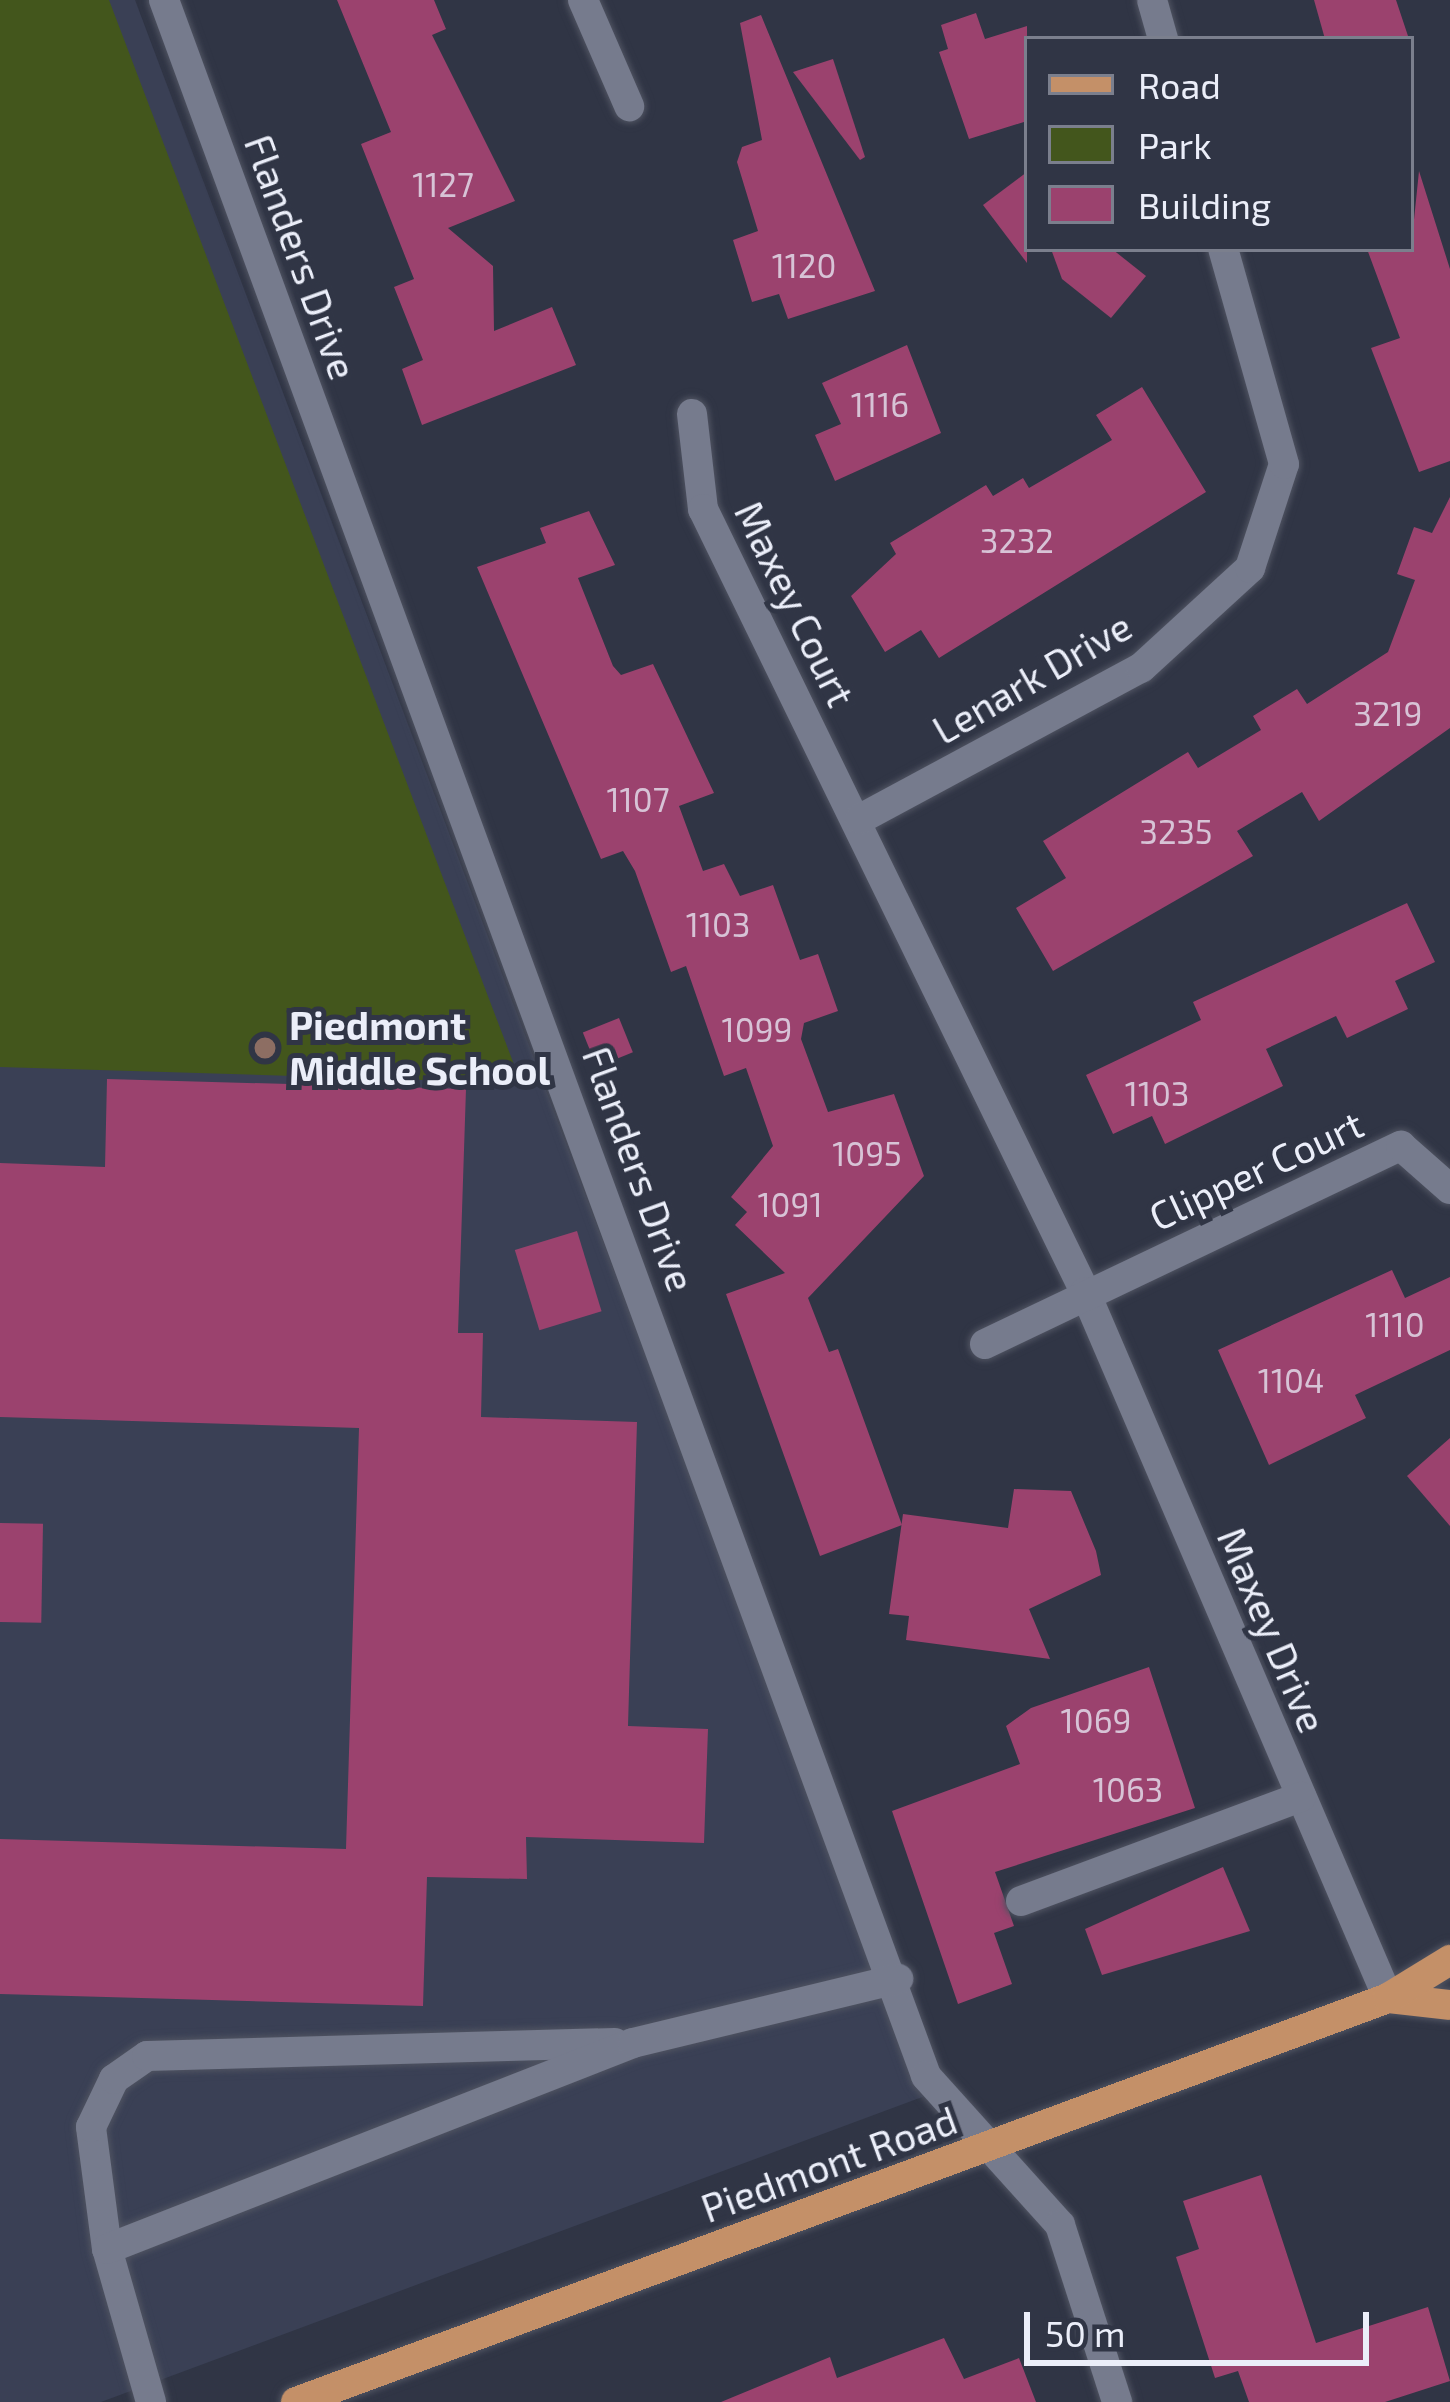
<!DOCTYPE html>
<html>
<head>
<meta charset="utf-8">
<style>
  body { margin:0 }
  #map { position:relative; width:1450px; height:2402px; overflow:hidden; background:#303545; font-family:"Exo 2",sans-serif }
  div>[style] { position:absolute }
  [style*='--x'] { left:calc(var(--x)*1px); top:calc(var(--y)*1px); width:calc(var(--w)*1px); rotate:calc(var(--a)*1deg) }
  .built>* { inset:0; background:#3a4055 }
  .green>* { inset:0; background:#43561c }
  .building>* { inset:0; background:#9b426e; transform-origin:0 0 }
  .roads { filter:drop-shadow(0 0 3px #4f5361) drop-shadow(0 0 3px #4f5361) }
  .minor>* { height:30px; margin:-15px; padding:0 15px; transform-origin:15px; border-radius:15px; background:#767b8d }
  .major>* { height:30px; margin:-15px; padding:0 15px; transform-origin:15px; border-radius:15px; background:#c49068 }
  .dots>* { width:33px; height:33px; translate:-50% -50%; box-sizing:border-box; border:6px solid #303545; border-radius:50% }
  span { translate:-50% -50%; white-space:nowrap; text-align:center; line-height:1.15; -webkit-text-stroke:10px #303545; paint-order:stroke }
  .number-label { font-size:33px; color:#d7c3d6 }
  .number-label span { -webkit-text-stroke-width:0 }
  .street-label { font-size:39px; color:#ebeef9 }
  .poi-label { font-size:39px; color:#ebeef9; font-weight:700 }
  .left { translate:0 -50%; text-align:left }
  .legend { position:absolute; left:1024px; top:36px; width:390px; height:216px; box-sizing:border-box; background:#303545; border:3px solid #7b7f8d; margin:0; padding:15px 21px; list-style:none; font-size:36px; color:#ebeef9 }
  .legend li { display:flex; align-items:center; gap:24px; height:60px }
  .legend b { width:60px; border:3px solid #7b7f8d }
  .scale { position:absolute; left:1024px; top:2312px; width:345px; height:54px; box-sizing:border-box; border:6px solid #ebeef9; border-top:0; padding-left:15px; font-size:36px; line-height:42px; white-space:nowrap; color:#ebeef9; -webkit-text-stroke:9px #303545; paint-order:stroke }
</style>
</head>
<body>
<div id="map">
  <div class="built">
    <i style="clip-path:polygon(0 0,135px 0,925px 2096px,101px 2402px,0 2402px)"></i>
  </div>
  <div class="green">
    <i style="clip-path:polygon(0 0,109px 0,521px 1083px,0 1067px)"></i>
  </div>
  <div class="building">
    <i style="clip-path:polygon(337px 0,434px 0,446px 29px,432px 35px,515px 201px,448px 228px,493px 266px,494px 331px,552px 307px,576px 365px,422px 425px,402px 369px,423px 360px,394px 287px,414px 279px,361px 144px,391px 132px)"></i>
    <i style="clip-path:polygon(1314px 0,1396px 0,1409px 39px,1325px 39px)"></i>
    <i style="clip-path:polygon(976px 13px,985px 39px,1027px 26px,1027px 121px,969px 139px,939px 52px,948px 49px,941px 25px)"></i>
    <i style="clip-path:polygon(761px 15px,875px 291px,788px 319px,779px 294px,752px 302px,733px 240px,758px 231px,737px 162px,742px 147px,762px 140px,740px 23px)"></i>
    <i style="clip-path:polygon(833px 59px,865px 157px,860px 160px,793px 72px)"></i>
    <i style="clip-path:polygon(1419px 171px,1450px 269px,1450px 461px,1419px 472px,1371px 348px,1400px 338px,1367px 249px,1411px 249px)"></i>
    <i style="clip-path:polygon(1027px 172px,1027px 263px,983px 205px)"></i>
    <i style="clip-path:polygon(1051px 249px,1112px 249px,1146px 276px,1111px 318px,1062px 279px)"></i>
    <i style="clip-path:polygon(907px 345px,941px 433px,835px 481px,815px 435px,841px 424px,822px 383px)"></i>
    <i style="clip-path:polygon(1142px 387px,1206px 492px,939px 658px,921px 630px,885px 652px,851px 596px,896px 554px,890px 543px,986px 485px,993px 496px,1023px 478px,1029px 488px,1112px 440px,1096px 415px)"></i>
    <i style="clip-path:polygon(1450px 497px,1450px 728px,1319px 821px,1302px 792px,1237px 831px,1253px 856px,1053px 971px,1016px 908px,1066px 878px,1043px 841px,1188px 752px,1198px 768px,1261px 730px,1253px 716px,1297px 689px,1307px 704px,1388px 652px,1415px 580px,1397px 574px,1414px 527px,1432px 533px)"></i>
    <i style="clip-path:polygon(589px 511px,615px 565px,578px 578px,613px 666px,621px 675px,653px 664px,714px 793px,679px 806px,703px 871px,724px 864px,740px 896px,773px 885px,800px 960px,818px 954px,838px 1011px,804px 1023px,801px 1039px,828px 1112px,894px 1094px,924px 1176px,808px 1298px,829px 1352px,838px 1349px,902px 1525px,820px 1556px,726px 1294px,785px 1273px,735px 1225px,747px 1212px,731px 1197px,773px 1146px,746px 1068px,724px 1076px,686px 966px,671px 972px,635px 871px,623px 851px,601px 859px,477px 567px,546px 543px,540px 528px)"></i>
    <i style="clip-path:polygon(1407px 903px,1435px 962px,1395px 981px,1408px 1009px,1347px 1038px,1336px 1016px,1266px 1049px,1283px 1086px,1165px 1144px,1152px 1116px,1113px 1134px,1086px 1075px,1201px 1020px,1193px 1002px)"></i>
    <i style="left:619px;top:1018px;width:37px;height:39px;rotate:68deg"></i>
    <i style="clip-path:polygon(107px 1079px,466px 1089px,458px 1333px,483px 1333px,481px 1417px,637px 1422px,628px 1726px,708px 1729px,704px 1843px,526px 1837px,527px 1879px,427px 1877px,423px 2006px,0 1994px,0 1839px,346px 1849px,359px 1428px,0 1417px,0 1163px,105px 1167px)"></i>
    <i style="left:577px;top:1231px;width:84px;height:65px;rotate:73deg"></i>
    <i style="clip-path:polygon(1392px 1270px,1405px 1298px,1450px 1277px,1450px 1350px,1355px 1395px,1366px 1418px,1269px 1465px,1218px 1350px)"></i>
    <i style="clip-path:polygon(1450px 1438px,1450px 1526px,1407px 1476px)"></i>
    <i style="clip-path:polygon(1014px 1489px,1071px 1491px,1096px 1551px,1101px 1575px,1029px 1609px,1050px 1659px,906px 1640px,909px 1616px,889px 1614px,903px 1514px,1008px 1528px)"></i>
    <i style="left:0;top:1523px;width:43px;height:99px;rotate:1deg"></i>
    <i style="clip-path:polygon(1149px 1667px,1195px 1808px,995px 1872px,1014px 1926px,994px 1933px,1012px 1984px,958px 2004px,892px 1811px,1020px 1764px,1006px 1726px,1031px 1708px)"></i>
    <i style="clip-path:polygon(1223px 1867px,1250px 1931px,1102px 1975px,1085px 1929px)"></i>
    <i style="clip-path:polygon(1261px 2175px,1316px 2343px,1428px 2307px,1450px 2381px,1385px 2402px,1249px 2402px,1238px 2371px,1215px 2378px,1176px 2257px,1199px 2249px,1183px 2201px)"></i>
    <i style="clip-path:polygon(944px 2338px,964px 2379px,1019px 2358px,1036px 2402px,721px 2402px,830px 2357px,837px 2378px)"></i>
  </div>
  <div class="roads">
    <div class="minor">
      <i style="--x:164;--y:0;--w:2211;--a:69.84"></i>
      <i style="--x:926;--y:2076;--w:200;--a:48"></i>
      <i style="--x:1060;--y:2225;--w:186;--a:72.1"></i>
      <i style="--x:583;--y:0;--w:116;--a:66.5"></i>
      <i style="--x:1152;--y:0;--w:41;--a:74.2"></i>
      <i style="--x:692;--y:414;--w:96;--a:83.4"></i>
      <i style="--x:703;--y:509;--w:871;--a:63.99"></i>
      <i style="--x:1085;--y:1292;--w:768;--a:66.77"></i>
      <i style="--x:860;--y:819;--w:319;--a:-28.3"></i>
      <i style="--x:1141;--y:668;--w:148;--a:-42.5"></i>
      <i style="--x:1250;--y:568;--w:109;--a:-71.9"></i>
      <i style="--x:1284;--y:464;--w:223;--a:-105.8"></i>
      <i style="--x:985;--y:1344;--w:461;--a:-25.5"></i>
      <i style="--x:1401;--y:1146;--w:65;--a:41.3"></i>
      <i style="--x:1021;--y:1901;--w:299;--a:-20.4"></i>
      <i style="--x:107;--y:2249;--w:123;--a:-97.5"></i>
      <i style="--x:91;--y:2127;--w:53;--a:-64.4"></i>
      <i style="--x:114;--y:2079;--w:40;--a:-34.9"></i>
      <i style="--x:147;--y:2056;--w:468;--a:-1.6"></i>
      <i style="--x:151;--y:2402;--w:159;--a:-106"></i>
      <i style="--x:107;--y:2249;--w:565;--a:-21.39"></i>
      <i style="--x:633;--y:2043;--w:273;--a:-13.6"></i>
    </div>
    <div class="major">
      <i style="--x:1388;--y:1998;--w:62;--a:6.4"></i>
      <i style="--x:296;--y:2402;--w:1164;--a:-20.3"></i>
      <i style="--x:1388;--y:1998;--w:73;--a:-31.5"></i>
    </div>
  </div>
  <div class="dots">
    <i style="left:265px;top:1048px;background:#8d6e63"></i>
  </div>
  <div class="number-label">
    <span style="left:443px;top:185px">1127</span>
    <span style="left:804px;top:266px">1120</span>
    <span style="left:880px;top:405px">1116</span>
    <span style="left:1017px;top:541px">3232</span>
    <span style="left:1388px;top:714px">3219</span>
    <span style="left:638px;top:800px">1107</span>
    <span style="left:1176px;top:832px">3235</span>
    <span style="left:718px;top:925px">1103</span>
    <span style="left:757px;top:1030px">1099</span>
    <span style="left:1157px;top:1094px">1103</span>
    <span style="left:867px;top:1154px">1095</span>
    <span style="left:790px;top:1205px">1091</span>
    <span style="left:1395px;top:1325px">1110</span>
    <span style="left:1291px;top:1381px">1104</span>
    <span style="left:1096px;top:1721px">1069</span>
    <span style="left:1128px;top:1790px">1063</span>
  </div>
  <div class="street-label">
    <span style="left:301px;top:257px;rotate:70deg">Flanders Drive</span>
    <span style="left:795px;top:604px;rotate:64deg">Maxey Court</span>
    <span style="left:1032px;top:678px;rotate:-30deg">Lenark Drive</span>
    <span style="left:639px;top:1169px;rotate:70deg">Flanders Drive</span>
    <span style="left:1256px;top:1170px;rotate:-25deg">Clipper Court</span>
    <span style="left:1272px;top:1630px;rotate:67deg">Maxey Drive</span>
    <span style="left:829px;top:2164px;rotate:-20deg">Piedmont Road</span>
  </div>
  <div class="poi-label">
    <span class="left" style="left:289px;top:1048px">Piedmont<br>Middle School</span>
  </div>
  <ul class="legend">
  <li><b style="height:15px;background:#c49068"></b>Road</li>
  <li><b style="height:33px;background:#43561c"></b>Park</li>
  <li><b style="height:33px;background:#9b426e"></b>Building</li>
  </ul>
  <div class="scale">50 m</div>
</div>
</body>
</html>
